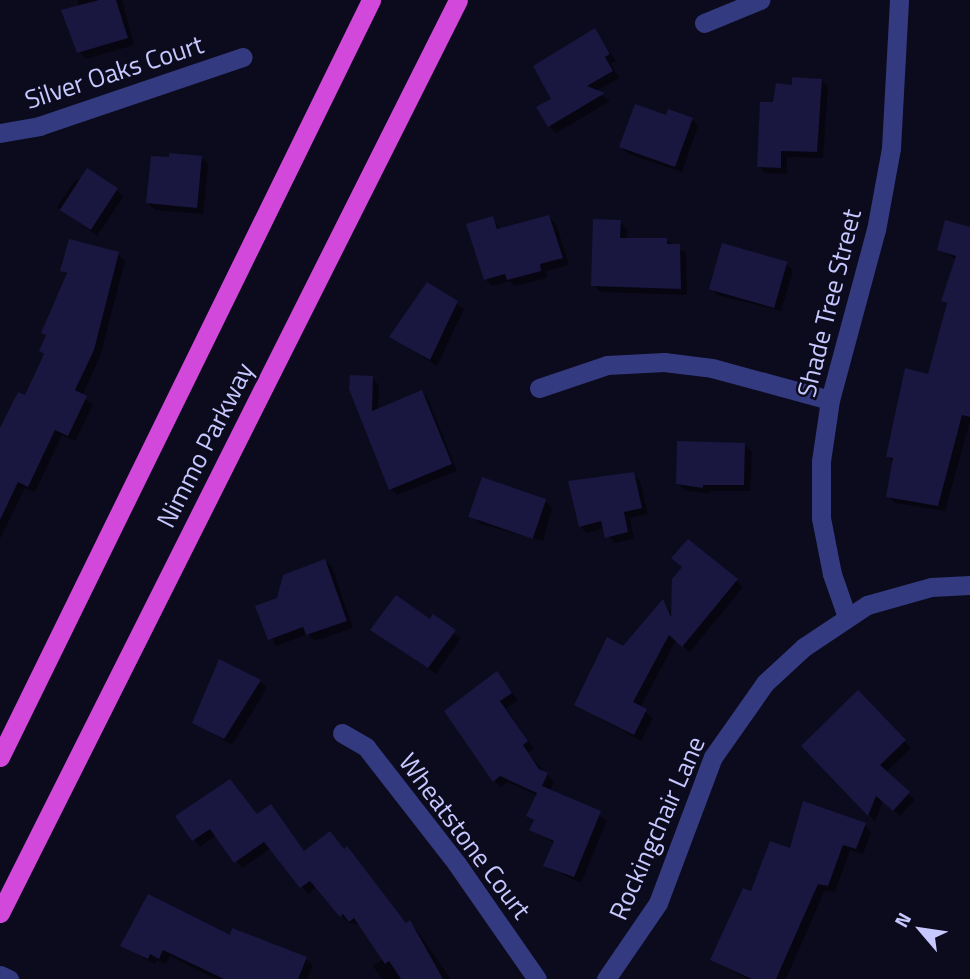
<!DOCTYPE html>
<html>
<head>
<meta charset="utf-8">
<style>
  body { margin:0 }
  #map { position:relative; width:970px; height:979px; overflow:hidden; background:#0c0b1e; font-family:"Titillium Web",sans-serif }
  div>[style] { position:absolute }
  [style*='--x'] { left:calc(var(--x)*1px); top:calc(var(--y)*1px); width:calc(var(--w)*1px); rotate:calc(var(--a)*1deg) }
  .shadow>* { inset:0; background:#0007 }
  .building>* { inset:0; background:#19163f; transform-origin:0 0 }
  .minor>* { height:19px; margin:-9.5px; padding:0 9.5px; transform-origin:9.5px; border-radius:9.5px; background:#333a7f }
  .trunk>* { height:19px; margin:-9.5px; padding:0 9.5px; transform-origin:9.5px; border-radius:9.5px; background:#d248da }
  span { translate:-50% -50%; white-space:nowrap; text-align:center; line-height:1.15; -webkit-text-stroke:5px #0c0b1e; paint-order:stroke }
  .street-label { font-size:26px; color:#c7c8ff }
  .north { position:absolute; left:886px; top:895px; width:70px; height:70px; -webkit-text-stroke:5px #0c0b1e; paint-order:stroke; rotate:299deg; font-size:19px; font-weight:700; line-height:28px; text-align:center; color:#c7c8ff }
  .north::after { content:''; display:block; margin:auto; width:24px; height:32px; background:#c7c8ff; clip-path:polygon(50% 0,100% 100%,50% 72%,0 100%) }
</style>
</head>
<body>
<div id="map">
  <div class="shadow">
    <i style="clip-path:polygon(78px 0,122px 0,134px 45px,86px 59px,79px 52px)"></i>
    <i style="clip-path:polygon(595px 30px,616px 61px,611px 64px,619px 78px,596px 91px,610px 101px,556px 133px,549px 126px,553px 99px)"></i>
    <i style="clip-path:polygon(821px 80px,828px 87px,823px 158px,787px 157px,787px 174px,765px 173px,759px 167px,793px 86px)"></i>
    <i style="clip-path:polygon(667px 117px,692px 119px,698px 126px,682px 172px,628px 154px,621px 147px)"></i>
    <i style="clip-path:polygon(202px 158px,208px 165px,203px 214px,155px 210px,148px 203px)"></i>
    <i style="clip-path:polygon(76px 179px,117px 190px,123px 197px,97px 236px,57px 207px)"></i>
    <i style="clip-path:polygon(549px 217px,556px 224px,569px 265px,546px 271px,547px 278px,515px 286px,510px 281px,492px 286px,485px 279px,492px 218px,501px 230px)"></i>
    <i style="clip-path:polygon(620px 222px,627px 229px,627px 239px,666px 240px,686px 253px,687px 295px,600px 292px,593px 285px)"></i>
    <i style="clip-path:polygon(970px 232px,970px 421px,945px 511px,895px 503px,888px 496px,894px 463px,888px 457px,929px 376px,948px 306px,943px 301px,957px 260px,939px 249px)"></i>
    <i style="clip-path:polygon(118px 254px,125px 261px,100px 357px,82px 396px,93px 405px,75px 441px,62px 435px,35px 492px,25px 488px,0 539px,0 429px,26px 398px,45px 355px,41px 351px,47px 337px,43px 333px,68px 276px,62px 270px)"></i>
    <i style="clip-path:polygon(786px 264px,793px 270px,781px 311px,717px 295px,711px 288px)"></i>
    <i style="clip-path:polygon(428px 285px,464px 309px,437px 366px,392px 337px)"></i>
    <i style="clip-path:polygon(372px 378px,379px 385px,378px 410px,422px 392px,428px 399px,457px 471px,397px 495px,391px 489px,351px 389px)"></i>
    <i style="clip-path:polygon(745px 445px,752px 452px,750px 491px,709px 491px,709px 494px,684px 490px,677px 483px)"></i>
    <i style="clip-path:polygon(633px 474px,640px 481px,648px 514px,630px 518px,634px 539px,614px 543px,605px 528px,587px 533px,580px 526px)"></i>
    <i style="clip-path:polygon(483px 479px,545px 501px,552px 508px,543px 541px,480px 524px,473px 517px)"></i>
    <i style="clip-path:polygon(688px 541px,743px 587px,690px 652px,676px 640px,640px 708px,653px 718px,641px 741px,576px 705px,663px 602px,673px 615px)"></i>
    <i style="clip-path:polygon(325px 561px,332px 567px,353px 628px,315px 641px,308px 634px,276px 646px,257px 607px,279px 599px)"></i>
    <i style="clip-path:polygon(430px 621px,461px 638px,436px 674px,373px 630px)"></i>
    <i style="clip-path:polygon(497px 673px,518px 700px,506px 708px,534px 749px,528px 753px,554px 782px,550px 791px,607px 820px,581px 883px,545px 866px,555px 844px,531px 829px,534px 822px,528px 816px,538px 796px,508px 782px,501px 787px,494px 781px)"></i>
    <i style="clip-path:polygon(260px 681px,267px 688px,232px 745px,195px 723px)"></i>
    <i style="clip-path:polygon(858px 692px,911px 748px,885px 773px,915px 800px,900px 816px,883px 801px,875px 821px,803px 746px)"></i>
    <i style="clip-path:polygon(271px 806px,305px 853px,354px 856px,407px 924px,416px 929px,451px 979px,382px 979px,373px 966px,383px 959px,361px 925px,348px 923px,317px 887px,308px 894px,271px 848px,242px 868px,217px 835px,200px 847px,177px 817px,258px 816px)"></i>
    <i style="clip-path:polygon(865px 825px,871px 832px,863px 854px,850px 850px,835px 892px,825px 890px,786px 979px,747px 979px,712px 960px,752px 894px)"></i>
    <i style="clip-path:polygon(231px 937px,306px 959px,313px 965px,307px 979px,215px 979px,170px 956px,166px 964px,157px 960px,155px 964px,122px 946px)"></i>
  </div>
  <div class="building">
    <i style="clip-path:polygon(99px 0,116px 0,128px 38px,77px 53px,61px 10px)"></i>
    <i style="clip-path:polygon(595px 28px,610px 54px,605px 57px,613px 71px,587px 86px,605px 93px,548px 127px,536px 107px,551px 99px,533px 66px)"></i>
    <i style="clip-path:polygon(792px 77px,822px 79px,817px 152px,781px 151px,781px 168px,757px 167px,760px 102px,773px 102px,776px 83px,792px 85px)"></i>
    <i style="clip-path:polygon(635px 104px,666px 115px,668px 109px,693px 118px,675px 167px,619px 147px)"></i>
    <i style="clip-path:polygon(169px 153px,202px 156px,197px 208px,146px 203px,151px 156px,169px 157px)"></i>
    <i style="left:87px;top:168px;width:37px;height:50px;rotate:33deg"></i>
    <i style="clip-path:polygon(549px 215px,563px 258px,540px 264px,541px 271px,507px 280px,505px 274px,484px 280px,466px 224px,493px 216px,497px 229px)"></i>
    <i style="clip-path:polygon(593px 219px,621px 220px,620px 238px,667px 238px,667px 244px,680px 244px,681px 289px,591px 286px)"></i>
    <i style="clip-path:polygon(945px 220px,970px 227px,970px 417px,962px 415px,938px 506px,886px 497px,893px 458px,886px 457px,905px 368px,928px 374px,947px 303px,941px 301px,956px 256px,937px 250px)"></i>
    <i style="clip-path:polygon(69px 239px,119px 252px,94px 350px,75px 390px,87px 396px,68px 436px,55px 430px,28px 487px,18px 482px,0 520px,0 428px,18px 392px,25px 395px,44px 354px,39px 351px,46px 335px,41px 333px,67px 273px,60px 271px)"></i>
    <i style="left:722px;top:243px;width:68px;height:48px;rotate:16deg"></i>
    <i style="clip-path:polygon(427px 282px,458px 301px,430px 360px,389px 337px)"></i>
    <i style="clip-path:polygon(350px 375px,373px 376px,372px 411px,422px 390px,452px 464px,389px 490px,349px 389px)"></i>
    <i style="clip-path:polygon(677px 441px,745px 443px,744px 485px,703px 485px,703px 488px,676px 484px)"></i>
    <i style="clip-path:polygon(634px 472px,642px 508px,624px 512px,628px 532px,605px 538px,601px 521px,579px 527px,568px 481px)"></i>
    <i style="left:482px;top:477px;width:68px;height:42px;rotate:19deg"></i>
    <i style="clip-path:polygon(688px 539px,738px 579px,682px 647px,669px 635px,633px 702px,647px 709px,634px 735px,574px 705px,607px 637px,623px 646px,663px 599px,671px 617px,672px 579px,682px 567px,671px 558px)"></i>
    <i style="clip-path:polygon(325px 559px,347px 621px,306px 635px,303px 627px,268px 640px,255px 606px,277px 598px,283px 575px)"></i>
    <i style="clip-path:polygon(396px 595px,430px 619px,433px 614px,456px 630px,428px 668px,370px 630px)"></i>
    <i style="clip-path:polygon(219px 659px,261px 680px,224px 739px,192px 723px)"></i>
    <i style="clip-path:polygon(497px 671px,512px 693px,500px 701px,528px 741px,523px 745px,539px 769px,548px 773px,542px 786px,601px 811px,574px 877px,543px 866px,554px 841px,529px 830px,534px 820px,526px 816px,537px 793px,500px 776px,493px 782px,444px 711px)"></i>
    <i style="clip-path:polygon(858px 690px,906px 740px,880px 765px,910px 792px,893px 811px,876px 796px,868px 816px,801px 746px)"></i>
    <i style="clip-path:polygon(230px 779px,257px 814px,271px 804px,304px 851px,330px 831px,344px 849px,347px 846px,406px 923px,410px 920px,443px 979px,401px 979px,389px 961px,385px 964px,354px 918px,349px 922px,343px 914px,340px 917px,310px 881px,300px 888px,264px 842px,234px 863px,210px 829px,192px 841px,175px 816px)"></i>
    <i style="clip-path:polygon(803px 801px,866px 823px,856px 849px,843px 845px,828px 886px,818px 884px,776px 979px,752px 979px,710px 960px,743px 888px,751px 891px,770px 841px,790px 848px)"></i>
    <i style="clip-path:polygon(148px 894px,230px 935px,232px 928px,307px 957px,298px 979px,224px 979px,163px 950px,159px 959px,150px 954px,148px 959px,120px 946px)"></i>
  </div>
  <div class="minor">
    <i style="--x:704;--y:23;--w:61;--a:-22.3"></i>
    <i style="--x:0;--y:133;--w:40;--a:-10"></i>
    <i style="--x:39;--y:126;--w:215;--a:-18.7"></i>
    <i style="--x:539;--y:388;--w:72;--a:-18.7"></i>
    <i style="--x:607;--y:365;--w:57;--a:-3"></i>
    <i style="--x:664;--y:362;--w:48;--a:7.1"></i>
    <i style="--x:712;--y:368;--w:122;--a:15.2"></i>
    <i style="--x:847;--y:617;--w:46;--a:-109.2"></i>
    <i style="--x:832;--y:574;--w:57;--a:-101.1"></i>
    <i style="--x:821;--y:518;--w:57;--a:-90"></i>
    <i style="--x:821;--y:461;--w:62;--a:-81.6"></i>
    <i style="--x:830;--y:400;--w:176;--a:-74.9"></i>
    <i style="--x:876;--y:230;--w:83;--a:-79.6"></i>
    <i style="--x:891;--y:148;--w:148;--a:-86.9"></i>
    <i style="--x:342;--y:733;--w:28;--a:30"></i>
    <i style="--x:366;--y:747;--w:148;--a:52.1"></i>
    <i style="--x:457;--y:864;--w:140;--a:55.2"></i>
    <i style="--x:0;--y:975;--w:10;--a:24"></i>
    <i style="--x:606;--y:979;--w:92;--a:-55.6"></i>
    <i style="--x:658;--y:903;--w:156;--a:-69.4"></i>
    <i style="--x:713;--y:757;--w:90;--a:-54.9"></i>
    <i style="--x:765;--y:683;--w:53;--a:-42.7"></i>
    <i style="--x:804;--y:647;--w:76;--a:-33.7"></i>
    <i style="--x:867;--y:605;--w:66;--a:-15.7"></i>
    <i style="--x:931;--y:587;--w:39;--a:-3"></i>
  </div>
  <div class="trunk">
    <i style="--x:0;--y:757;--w:843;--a:-63.89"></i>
    <i style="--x:0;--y:913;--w:1021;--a:-63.36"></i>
  </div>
  <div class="street-label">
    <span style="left:114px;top:72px;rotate:-18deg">Silver Oaks Court</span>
    <span style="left:829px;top:303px;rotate:-76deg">Shade Tree Street</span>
    <span style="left:205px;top:445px;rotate:-63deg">Nimmo Parkway</span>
    <span style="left:657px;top:828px;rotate:-66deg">Rockingchair Lane</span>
    <span style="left:465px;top:836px;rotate:53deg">Wheatstone Court</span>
  </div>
  <div class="north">N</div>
</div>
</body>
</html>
